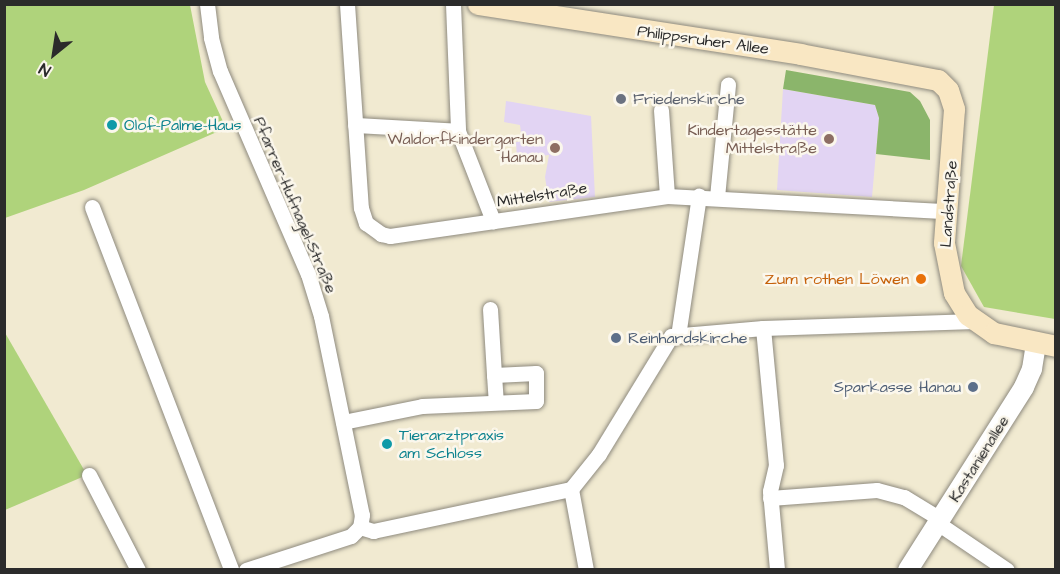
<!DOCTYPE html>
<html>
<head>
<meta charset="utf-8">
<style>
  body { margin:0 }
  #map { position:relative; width:1060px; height:574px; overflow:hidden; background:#f1ead1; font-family:"Architects Daughter",sans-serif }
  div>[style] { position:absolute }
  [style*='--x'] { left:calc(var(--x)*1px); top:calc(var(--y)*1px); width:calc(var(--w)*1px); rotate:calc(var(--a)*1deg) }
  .built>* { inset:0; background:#e2d4f3 }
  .green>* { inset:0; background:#afd37b }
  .forest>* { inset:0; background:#8bb56b }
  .roads { filter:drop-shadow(0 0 2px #8e8a7e) drop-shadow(0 0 2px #8e8a7e) }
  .minor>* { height:15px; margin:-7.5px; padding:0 7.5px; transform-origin:7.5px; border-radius:7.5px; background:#fff }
  .tertiary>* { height:20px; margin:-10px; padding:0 10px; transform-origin:10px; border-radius:10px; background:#fff }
  .secondary>* { height:21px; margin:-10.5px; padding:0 10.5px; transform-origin:10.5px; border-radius:10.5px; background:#f9e7c3 }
  .dots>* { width:16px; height:16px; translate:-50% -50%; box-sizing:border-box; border:3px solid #fbf7ec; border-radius:50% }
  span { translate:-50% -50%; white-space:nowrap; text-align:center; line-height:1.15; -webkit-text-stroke:5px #fbf7ec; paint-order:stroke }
  .street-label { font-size:16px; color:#2b2b2b }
  .worship-label { font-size:16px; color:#5b616d }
  .left { translate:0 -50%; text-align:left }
  .culture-label { font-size:16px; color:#0d838f }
  .education-label { font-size:16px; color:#785e54 }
  .right { translate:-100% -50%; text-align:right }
  .food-label { font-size:16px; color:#c56008 }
  .service-label { font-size:16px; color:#4e5e75 }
  .frame { position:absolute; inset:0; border:6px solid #2b2b2b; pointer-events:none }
  .north { position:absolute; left:24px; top:24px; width:60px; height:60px; -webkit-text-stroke:4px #fbf7ec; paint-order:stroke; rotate:210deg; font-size:16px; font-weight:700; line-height:24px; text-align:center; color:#2b2b2b }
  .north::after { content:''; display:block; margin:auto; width:21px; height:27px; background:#2b2b2b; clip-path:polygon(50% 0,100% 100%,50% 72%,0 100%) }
</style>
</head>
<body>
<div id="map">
  <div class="built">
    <i style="clip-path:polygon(783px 89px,875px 105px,879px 118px,872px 197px,777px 190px)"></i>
    <i style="clip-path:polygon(506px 101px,591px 116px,595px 197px,549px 202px,545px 177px,549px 155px,517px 159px,516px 142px,522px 141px,520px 125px,504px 122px)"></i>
  </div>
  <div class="green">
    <i style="clip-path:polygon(4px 5px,190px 5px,205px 82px,226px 128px,84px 190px,5px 218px)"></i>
    <i style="clip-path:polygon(994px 5px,1055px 5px,1055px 319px,984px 307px,961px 266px)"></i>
    <i style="clip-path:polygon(4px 331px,87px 475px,5px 510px,4px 510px)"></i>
  </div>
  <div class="forest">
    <i style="clip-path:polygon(786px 70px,910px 92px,920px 101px,930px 120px,930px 160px,876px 154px,879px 118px,875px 105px,783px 89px)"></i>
  </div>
  <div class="roads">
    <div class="minor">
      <i style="--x:207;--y:4;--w:34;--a:83"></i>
      <i style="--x:211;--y:38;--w:34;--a:75"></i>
      <i style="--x:220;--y:71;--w:221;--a:66.6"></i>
      <i style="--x:308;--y:274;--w:44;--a:72.8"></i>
      <i style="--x:321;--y:316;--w:203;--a:78.4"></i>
      <i style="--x:362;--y:515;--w:12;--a:99"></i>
      <i style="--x:347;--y:4;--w:204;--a:86.1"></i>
      <i style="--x:361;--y:208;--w:16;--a:72"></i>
      <i style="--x:366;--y:223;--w:19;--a:36"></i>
      <i style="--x:381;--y:234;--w:9;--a:13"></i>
      <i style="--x:390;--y:236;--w:280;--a:-8.2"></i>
      <i style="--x:667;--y:196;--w:280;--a:3.1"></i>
      <i style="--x:453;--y:4;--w:127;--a:87.7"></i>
      <i style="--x:458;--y:131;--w:97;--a:68.7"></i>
      <i style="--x:661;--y:110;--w:86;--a:86"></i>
      <i style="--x:355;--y:125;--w:103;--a:3.3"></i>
      <i style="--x:717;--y:197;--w:113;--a:-84.4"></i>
      <i style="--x:92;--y:207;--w:389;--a:69"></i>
      <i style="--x:490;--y:309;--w:66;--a:86.5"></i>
      <i style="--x:763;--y:328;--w:138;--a:84.6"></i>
      <i style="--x:776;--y:465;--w:27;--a:103"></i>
      <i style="--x:770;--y:491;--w:79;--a:84.9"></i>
      <i style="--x:678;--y:336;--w:142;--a:-81.5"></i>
      <i style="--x:343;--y:422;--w:81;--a:-11.4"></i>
      <i style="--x:422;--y:406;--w:114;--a:-2.5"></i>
      <i style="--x:536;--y:401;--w:28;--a:-90"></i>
      <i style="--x:536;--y:373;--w:42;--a:177.3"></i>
      <i style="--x:494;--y:375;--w:26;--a:86"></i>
      <i style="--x:89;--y:475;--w:107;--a:62.7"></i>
      <i style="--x:571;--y:489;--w:82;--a:79.5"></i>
      <i style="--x:770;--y:498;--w:107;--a:-4.3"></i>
      <i style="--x:877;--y:490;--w:28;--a:15"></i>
      <i style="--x:904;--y:497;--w:44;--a:31.2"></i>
      <i style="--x:939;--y:524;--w:82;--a:34.1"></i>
      <i style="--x:360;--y:527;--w:14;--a:17"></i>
      <i style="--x:373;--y:531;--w:202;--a:-12"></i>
      <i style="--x:571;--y:489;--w:45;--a:-51.3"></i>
      <i style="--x:599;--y:454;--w:138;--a:-58.6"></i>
      <i style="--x:671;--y:336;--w:92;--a:-5"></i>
      <i style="--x:763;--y:328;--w:212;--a:-1.9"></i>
      <i style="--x:246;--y:570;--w:110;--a:-17.9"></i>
      <i style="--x:351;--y:536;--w:13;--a:-45"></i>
    </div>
    <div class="tertiary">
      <i style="--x:908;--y:570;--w:217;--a:-57.6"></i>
      <i style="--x:1024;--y:387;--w:20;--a:-66"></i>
      <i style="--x:1032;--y:369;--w:26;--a:-81"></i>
    </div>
    <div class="secondary">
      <i style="--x:478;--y:4;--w:326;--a:8.8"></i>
      <i style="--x:800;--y:54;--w:140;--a:10.7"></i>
      <i style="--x:938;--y:80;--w:14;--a:45"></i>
      <i style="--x:948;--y:90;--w:20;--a:72"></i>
      <i style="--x:954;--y:109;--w:134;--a:94.3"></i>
      <i style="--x:944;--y:243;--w:51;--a:78.7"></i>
      <i style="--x:954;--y:293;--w:26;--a:58"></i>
      <i style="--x:968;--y:315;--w:32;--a:35"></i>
      <i style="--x:994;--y:333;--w:63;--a:11.8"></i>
    </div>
  </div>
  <div class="dots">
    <i style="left:621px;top:99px;background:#6b7280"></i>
    <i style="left:112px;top:125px;background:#0f9aa8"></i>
    <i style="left:829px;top:139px;background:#8d6e63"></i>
    <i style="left:555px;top:148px;background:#8d6e63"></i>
    <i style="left:921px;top:279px;background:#e8710a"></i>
    <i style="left:616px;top:338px;background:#5c6f8a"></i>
    <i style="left:973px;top:387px;background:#5c6f8a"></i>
    <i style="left:387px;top:444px;background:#0f9aa8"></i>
  </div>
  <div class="street-label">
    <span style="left:703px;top:40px;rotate:8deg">Philippsruher Allee</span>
    <span style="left:542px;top:195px;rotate:-9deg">Mittelstraße</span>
    <span style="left:949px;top:204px;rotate:-86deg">Landstraße</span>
    <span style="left:295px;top:205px;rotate:67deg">Pfarrer-Hufnagel-Straße</span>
    <span style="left:979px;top:459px;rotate:-58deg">Kastanienallee</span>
  </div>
  <div class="worship-label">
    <span class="left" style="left:633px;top:99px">Friedenskirche</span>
  </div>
  <div class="culture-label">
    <span class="left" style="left:124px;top:125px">Olof-Palme-Haus</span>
    <span class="left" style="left:399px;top:444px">Tierarztpraxis<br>am Schloss</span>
  </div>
  <div class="education-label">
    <span class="right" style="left:817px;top:139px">Kindertagesstätte<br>Mittelstraße</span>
    <span class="right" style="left:543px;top:148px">Waldorfkindergarten<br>Hanau</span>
  </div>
  <div class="food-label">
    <span class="right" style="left:909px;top:279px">Zum rothen Löwen</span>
  </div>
  <div class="service-label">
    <span class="left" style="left:628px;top:338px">Reinhardskirche</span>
    <span class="right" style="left:961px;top:387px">Sparkasse Hanau</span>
  </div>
  <div class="frame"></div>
  <div class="north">N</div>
</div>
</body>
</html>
